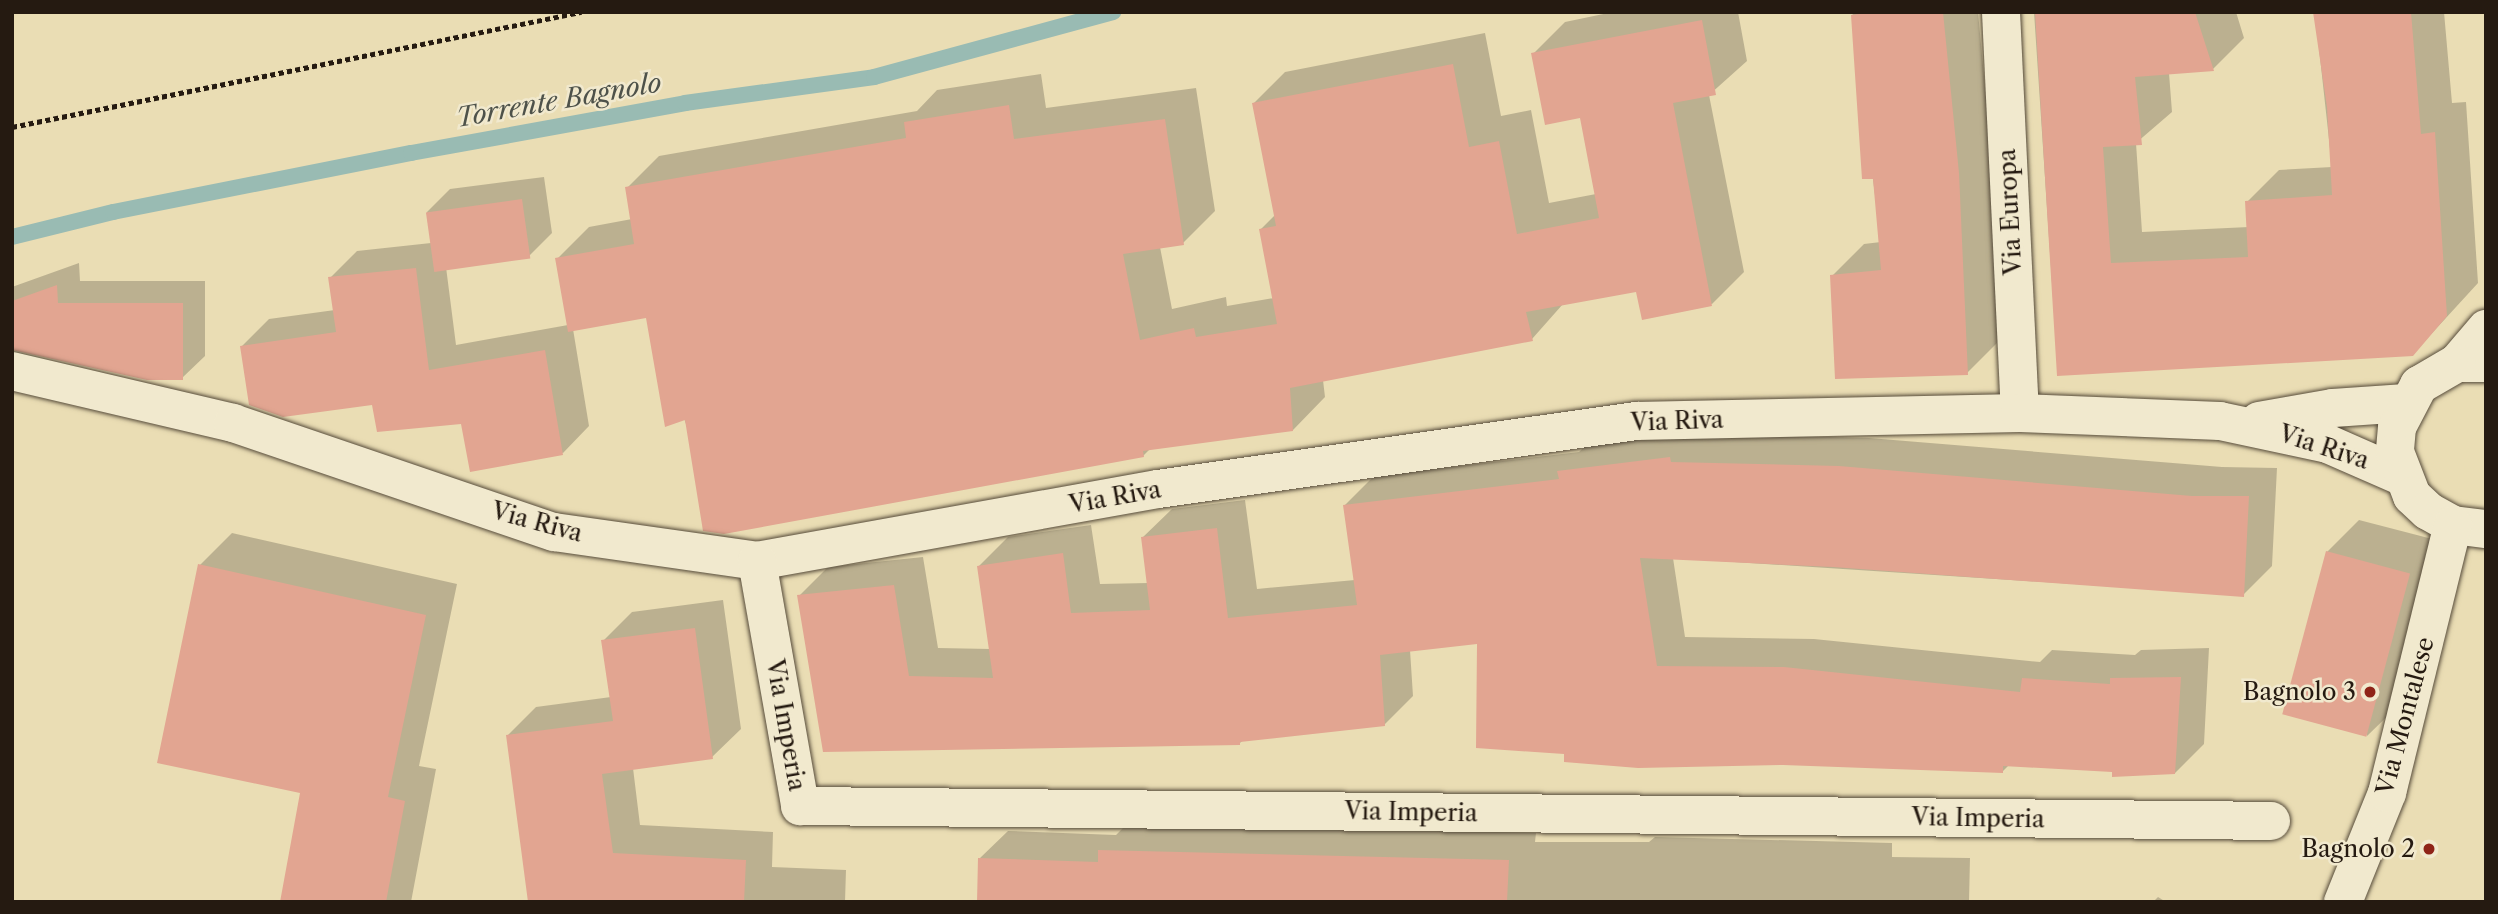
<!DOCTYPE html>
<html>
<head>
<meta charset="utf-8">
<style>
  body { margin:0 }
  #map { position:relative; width:2498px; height:914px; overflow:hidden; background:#eaddb4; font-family:"Libre Caslon Text",serif }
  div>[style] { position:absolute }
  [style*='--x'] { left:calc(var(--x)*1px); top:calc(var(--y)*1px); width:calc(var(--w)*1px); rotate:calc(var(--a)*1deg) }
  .shadow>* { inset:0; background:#0003 }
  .stream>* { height:16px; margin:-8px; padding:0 8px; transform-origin:8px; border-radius:8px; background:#99bbb3 }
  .building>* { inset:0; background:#e2a591; transform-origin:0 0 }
  .path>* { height:4.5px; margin-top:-2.25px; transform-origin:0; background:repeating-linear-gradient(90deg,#251a11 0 5px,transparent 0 8.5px) }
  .roads { filter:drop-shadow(0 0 2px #564b3a) drop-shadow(0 0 2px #564b3a) }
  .street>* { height:38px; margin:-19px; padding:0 19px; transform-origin:19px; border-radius:19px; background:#f1e9ce }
  .secondary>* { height:38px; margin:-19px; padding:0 19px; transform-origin:19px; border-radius:19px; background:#f1e9ce }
  .dots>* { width:19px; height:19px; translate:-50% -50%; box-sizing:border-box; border:4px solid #f1e9ce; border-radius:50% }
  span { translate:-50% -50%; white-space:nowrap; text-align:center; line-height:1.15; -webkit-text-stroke:5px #f1e9ce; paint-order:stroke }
  .street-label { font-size:24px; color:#251a11 }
  .poi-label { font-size:24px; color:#251a11 }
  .right { translate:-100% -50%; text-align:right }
  .water-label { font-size:26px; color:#4e524a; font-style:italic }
  .frame { position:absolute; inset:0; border:14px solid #251a11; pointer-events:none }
</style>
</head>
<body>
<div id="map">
  <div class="shadow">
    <i style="clip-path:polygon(1613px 12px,1738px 12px,1747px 61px,1709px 95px,1744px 272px,1712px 304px,1637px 290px,1563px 304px,1532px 339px,1323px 380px,1325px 397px,1293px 430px,1151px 448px,1143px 456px,724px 532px,648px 316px,573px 329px,589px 426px,563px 453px,463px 422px,373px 403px,242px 346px,269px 319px,335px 310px,330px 278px,357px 251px,431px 243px,427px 212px,450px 189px,544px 177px,552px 233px,529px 256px,446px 267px,456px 345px,568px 325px,557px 259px,589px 227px,632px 219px,627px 188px,659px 156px,917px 111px,937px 90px,1041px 74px,1046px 108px,1196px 88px,1215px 211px,1183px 243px,1160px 247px,1172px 309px,1226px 297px,1227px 306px,1274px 298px,1260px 230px,1275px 215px,1253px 104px,1285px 72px,1485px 33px,1501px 116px,1531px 110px,1549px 203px,1596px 194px,1581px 116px,1533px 54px,1565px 22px)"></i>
    <i style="clip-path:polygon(1856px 12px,1978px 12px,1990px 141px,1999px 341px,1967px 373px,1832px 276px,1864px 244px,1881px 242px,1852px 15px)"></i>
    <i style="clip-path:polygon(2034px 12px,2236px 12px,2244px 38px,2213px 69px,2169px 73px,2172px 112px,2136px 143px,2142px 232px,2249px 227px,2247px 202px,2279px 170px,2332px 167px,2315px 12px,2444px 12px,2452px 103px,2466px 102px,2478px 283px,2412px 355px,2058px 374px)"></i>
    <i style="clip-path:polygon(79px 263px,80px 281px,205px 281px,205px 356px,182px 378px,12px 349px,12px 287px)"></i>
    <i style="clip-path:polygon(1699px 434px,1869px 438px,2222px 467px,2277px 468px,2272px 566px,2243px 595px,1673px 558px,1685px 637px,1814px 639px,2040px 662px,2052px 650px,2135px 655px,2141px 650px,2209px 648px,2204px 744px,2175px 773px,2009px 765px,2002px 772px,1565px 752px,1479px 642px,1410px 650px,1413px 696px,1384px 725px,1243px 740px,1239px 744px,825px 750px,799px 596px,828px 567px,923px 557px,938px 648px,991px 649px,979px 566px,1008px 537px,1091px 525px,1100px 584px,1148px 583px,1142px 538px,1172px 509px,1245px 500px,1257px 589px,1355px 580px,1345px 505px,1374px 476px,1579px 452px,1588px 443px)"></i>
    <i style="clip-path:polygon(2359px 520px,2440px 541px,2399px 705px,2367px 736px,2327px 552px)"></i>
    <i style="clip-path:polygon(232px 533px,457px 584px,419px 766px,436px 769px,411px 902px,281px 902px,302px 791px,200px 565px)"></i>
    <i style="clip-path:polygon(723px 600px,741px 729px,712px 757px,633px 768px,640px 825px,773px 832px,772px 867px,846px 870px,845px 902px,529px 902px,508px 735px,536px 707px,611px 697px,603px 641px,632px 612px)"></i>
    <i style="clip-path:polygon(1128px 823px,1536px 833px,1535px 842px,1649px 842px,1655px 837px,1892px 843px,1892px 857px,1970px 858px,1969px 902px,978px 902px,980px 858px,1008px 831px,1116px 835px)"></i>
    <i style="clip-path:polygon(2158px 897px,2166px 902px,2153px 902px)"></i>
  </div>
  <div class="stream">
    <i style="--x:12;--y:237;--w:104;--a:-13.9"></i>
    <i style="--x:113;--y:212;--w:304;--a:-11.2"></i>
    <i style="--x:411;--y:153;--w:279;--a:-10.3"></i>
    <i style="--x:685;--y:103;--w:191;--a:-7.8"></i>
    <i style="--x:874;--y:77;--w:248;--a:-15.2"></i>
  </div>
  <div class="building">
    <i style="clip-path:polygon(1875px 12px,1943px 12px,1959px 173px,1968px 375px,1835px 379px,1830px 275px,1881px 270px,1873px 179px,1862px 179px,1851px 15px)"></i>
    <i style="clip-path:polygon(2035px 12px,2195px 12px,2214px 71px,2135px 77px,2142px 145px,2103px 147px,2111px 263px,2248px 257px,2245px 201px,2332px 195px,2327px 107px,2313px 12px,2411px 12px,2421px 134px,2435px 132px,2447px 316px,2413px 356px,2057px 376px)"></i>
    <i style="clip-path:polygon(1702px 20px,1716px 95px,1673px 103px,1712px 306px,1642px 320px,1636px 292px,1526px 312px,1533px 341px,1290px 388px,1293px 431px,1143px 451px,1144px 457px,724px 534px,703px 531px,685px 420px,665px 427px,646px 318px,568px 332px,555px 258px,634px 244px,625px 187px,906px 138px,904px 122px,1009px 105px,1014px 139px,1165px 119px,1184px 245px,1123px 254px,1140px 340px,1194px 328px,1196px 337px,1277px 324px,1259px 229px,1276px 226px,1252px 103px,1453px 64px,1469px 147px,1499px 141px,1517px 234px,1599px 218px,1580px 118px,1545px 125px,1531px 53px)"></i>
    <i style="left:522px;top:199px;width:60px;height:97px;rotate:82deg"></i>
    <i style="clip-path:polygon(416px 268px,429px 370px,545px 350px,563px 455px,470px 472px,461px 424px,377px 432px,372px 405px,283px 417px,249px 405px,240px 346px,336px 332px,328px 277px)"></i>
    <i style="clip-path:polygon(57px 285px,58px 303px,183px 303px,183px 380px,147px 380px,12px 350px,12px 301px)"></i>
    <i style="clip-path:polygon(1670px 457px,1671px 462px,1839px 466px,2192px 496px,2249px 496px,2244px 597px,1833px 567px,1640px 558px,1657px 666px,1784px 667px,2020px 692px,2022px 678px,2110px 684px,2110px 678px,2181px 677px,2175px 774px,2112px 777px,2112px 772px,2003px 766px,2003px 773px,1783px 765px,1638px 768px,1564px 762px,1564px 754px,1476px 748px,1477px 644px,1380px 655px,1385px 726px,1240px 742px,1240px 745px,823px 752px,797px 595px,894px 585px,909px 676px,993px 678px,977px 566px,1063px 553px,1071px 613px,1150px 610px,1141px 537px,1217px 528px,1228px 618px,1357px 605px,1343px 505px,1559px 479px,1557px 471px)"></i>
    <i style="left:2326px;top:551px;width:87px;height:169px;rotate:15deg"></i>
    <i style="clip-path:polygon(198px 564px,426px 615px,388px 797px,405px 801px,386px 902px,280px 902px,300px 793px,157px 763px)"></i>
    <i style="clip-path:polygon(695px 628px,713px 759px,602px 774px,613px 853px,746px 860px,744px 902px,528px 902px,506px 735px,613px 721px,601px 640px)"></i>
    <i style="clip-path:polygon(1098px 850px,1509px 860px,1507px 902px,977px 902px,978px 858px,1098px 862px)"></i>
  </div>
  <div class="path">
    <i style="--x:12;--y:127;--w:581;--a:-11.43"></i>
  </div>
  <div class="roads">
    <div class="street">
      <i style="--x:2001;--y:12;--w:401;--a:87.3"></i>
      <i style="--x:12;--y:371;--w:227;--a:13.2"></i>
      <i style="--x:233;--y:423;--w:339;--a:18.8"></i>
      <i style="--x:554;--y:532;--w:205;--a:8.1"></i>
      <i style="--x:757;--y:561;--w:407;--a:-10.2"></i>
      <i style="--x:1158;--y:489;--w:483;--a:-8.1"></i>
      <i style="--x:1636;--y:421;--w:384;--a:-1.2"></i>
      <i style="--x:2020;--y:413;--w:200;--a:2.3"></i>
      <i style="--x:2220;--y:421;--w:110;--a:12"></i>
      <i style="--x:2328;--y:444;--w:80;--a:23.7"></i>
      <i style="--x:2259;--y:421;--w:75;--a:-10"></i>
      <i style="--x:2333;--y:408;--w:73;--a:-3.9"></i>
      <i style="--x:757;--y:561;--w:249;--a:80"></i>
      <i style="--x:800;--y:806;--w:1471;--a:0.58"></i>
    </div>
    <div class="secondary">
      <i style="--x:2457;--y:363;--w:45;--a:-49.5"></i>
      <i style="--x:2486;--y:363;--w:29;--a:180"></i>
      <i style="--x:2457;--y:363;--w:44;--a:149.9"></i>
      <i style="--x:2419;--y:385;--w:47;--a:117.6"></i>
      <i style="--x:2397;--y:427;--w:25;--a:95"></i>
      <i style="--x:2395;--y:452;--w:47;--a:68.9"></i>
      <i style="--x:2412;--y:496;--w:22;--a:43"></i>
      <i style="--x:2428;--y:511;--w:29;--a:29"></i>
      <i style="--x:2453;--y:525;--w:33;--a:7"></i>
      <i style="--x:2343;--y:902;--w:118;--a:-68"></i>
      <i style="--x:2387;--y:793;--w:276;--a:-76.2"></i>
    </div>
  </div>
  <div class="dots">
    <i style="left:2370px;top:692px;background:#8f2418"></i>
    <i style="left:2429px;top:849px;background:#8f2418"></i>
  </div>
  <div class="street-label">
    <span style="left:2010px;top:212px;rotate:-93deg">Via Europa</span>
    <span style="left:1677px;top:421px;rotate:-2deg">Via Riva</span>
    <span style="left:2324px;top:447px;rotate:18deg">Via Riva</span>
    <span style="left:1115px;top:497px;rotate:-10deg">Via Riva</span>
    <span style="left:537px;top:522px;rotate:15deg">Via Riva</span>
    <span style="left:2405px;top:716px;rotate:-75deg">Via Montalese</span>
    <span style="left:786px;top:725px;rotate:80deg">Via Imperia</span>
    <span style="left:1411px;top:812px;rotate:1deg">Via Imperia</span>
    <span style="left:1978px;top:818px;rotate:1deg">Via Imperia</span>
  </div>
  <div class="poi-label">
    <span class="right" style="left:2356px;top:692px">Bagnolo 3</span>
    <span class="right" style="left:2415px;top:849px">Bagnolo 2</span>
  </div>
  <div class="water-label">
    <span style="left:559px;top:101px;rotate:-10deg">Torrente Bagnolo</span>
  </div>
  <div class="frame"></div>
</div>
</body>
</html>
